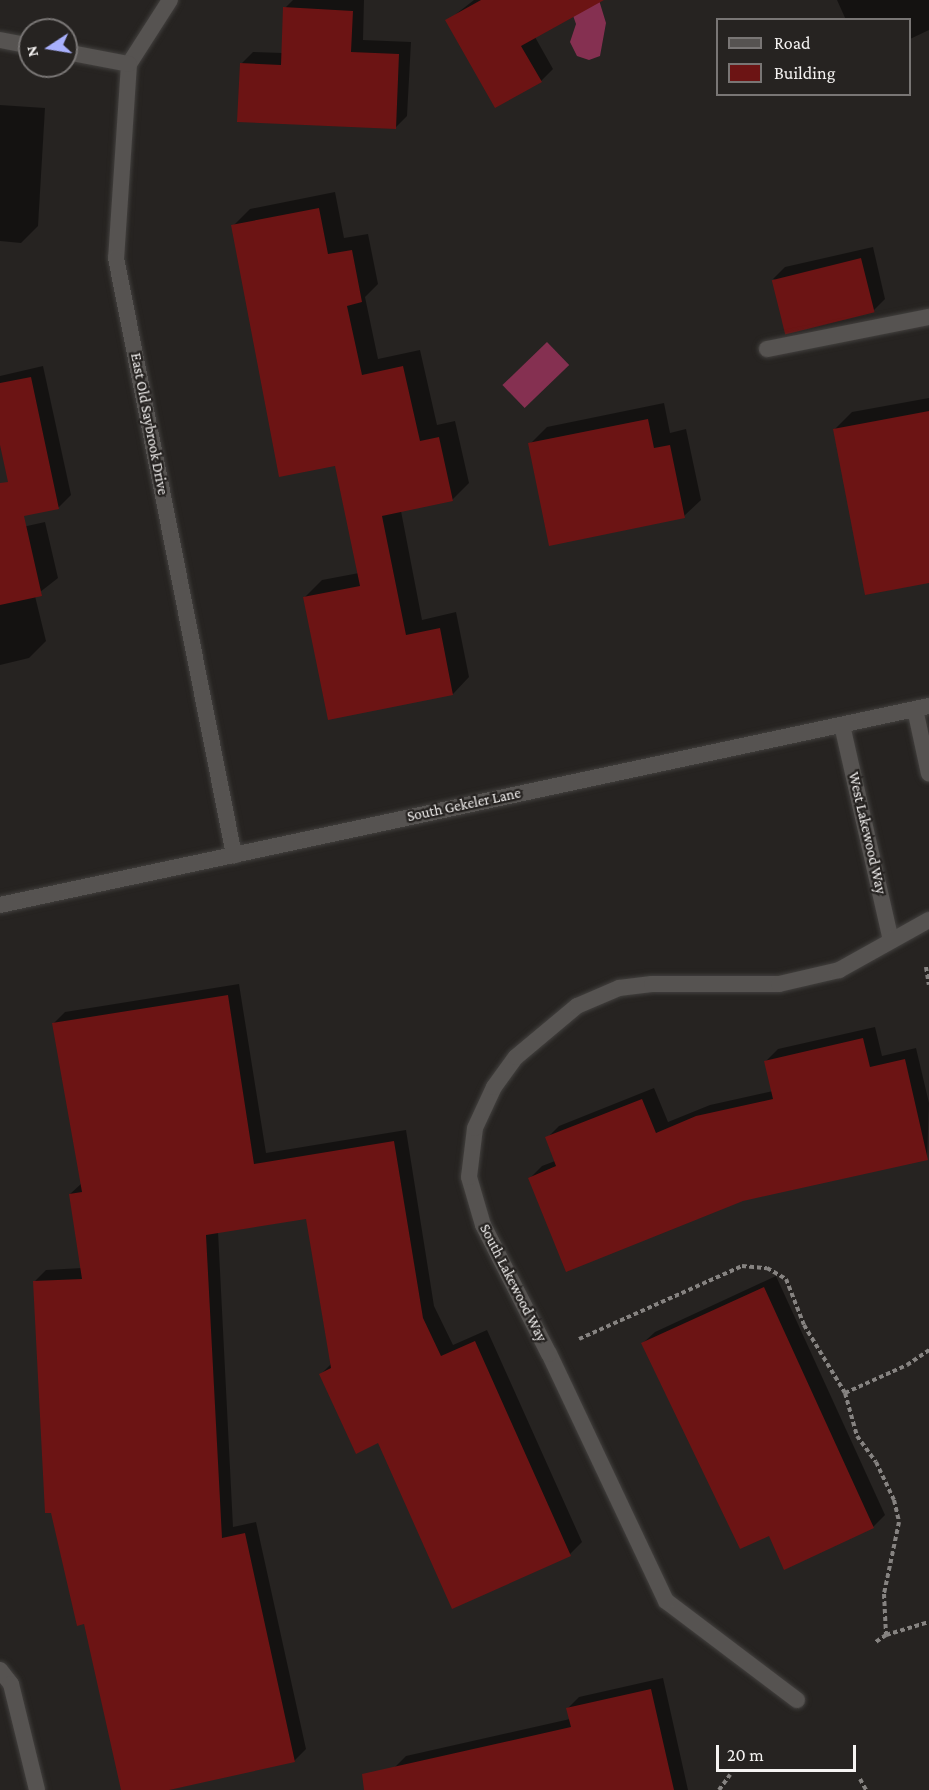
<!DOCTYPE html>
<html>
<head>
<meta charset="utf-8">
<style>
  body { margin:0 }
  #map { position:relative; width:929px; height:1790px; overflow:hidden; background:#262321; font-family:"Crimson Pro",serif }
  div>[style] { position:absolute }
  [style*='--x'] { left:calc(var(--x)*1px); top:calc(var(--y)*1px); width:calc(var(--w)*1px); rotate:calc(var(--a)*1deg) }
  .water>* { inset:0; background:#853051; transform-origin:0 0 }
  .shadow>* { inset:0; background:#0007 }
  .building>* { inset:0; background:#6c1414; transform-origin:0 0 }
  .path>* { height:4px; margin-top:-2px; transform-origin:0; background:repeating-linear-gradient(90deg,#868381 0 4.5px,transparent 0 7.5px) }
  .roads { filter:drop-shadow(0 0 2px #42403e) drop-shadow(0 0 2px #42403e) }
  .service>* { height:16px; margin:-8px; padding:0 8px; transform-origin:8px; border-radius:8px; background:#565351 }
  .minor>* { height:16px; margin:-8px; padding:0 8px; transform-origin:8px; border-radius:8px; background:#565351 }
  .tertiary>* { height:16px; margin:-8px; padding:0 8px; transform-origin:8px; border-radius:8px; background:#565351 }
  span { translate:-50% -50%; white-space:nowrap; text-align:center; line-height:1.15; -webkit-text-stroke:4.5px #262321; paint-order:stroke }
  .street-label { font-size:15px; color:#f5f3f2 }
  .legend { position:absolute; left:716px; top:18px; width:195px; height:78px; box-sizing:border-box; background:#262321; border:2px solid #797675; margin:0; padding:8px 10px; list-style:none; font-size:18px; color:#f5f3f2 }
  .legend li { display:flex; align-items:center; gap:12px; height:30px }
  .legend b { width:30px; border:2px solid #797675 }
  .north { position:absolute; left:18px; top:18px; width:60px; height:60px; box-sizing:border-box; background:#262321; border:2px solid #797675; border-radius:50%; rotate:258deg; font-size:16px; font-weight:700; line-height:24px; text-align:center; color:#f5f3f2 }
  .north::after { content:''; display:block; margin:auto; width:21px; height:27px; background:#a8b0fc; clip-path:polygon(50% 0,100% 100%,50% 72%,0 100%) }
  .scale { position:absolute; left:716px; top:1745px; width:140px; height:27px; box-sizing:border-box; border:3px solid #f5f3f2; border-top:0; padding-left:8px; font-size:18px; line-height:21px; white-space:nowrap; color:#f5f3f2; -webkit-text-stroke:4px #262321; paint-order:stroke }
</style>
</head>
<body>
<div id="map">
  <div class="water">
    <i style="clip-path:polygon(599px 0,606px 23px,600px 56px,589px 60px,577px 56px,570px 42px,576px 24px,570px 7px)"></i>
    <i style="left:547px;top:342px;width:32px;height:62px;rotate:46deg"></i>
  </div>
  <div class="shadow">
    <i style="clip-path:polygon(293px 0,364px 0,363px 40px,411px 42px,407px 116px,395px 128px,241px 64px,253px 52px,283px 53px,285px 8px)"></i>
    <i style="clip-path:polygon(474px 0,579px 0,535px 37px,553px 69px,541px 81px,447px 21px)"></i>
    <i style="clip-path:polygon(837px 0,929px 0,929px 30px,910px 39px,910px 20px,846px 20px)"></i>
    <i style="clip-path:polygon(0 105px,45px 108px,38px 226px,21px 243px,0 241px)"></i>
    <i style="clip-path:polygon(335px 192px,344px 238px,368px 234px,378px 284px,365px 297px,378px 359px,420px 350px,437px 425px,455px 421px,469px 483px,452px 500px,401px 511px,422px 620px,456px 612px,469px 677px,453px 694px,305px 597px,322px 580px,359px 573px,336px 464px,233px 226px,250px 209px)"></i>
    <i style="clip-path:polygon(873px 247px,885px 299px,873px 311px,773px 279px,785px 267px)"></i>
    <i style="clip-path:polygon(43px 366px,71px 495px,59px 507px,17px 516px,0 438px,0 376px)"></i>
    <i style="clip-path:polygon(929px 398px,929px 582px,835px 429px,852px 412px)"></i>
    <i style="clip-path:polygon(664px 403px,670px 433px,686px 429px,701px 500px,684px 516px,530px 444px,547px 427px)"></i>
    <i style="clip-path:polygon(45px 522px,58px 578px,35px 596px,46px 641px,29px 658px,0 665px,0 532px)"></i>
    <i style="clip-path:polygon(239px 984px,266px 1153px,406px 1130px,434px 1306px,453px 1345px,487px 1330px,582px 1542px,570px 1554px,453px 1607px,379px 1441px,321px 1374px,331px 1364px,308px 1217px,218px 1231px,233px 1527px,256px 1522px,306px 1749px,294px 1761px,162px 1790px,122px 1790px,34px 1282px,46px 1270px,82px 1268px,70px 1194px,82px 1183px,53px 1024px,65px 1012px)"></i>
    <i style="clip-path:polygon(875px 1027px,882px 1056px,916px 1048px,929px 1103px,927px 1159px,530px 1178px,542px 1166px,555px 1161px,547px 1138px,559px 1126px,654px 1088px,668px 1122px,710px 1105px,773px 1091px,766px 1061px,778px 1049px)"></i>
    <i style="clip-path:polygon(776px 1276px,885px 1515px,873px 1527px,643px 1343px,655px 1332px)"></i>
    <i style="clip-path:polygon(663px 1678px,688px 1790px,399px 1790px,394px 1768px,406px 1756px,570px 1719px,567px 1709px,579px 1697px)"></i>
  </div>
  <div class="building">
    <i style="clip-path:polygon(481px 0,604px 0,521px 46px,542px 82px,495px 108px,445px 20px)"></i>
    <i style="clip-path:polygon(283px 7px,353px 11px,351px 52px,399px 54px,396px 129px,237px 122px,240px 63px,281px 65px)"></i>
    <i style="clip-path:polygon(319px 208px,328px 254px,352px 250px,362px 302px,347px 306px,362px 375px,403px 366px,420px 441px,439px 437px,453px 501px,382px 516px,406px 635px,440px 628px,453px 695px,328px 720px,303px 597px,360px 586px,335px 466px,279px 477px,231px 225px)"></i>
    <i style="left:861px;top:258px;width:56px;height:92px;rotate:76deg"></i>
    <i style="clip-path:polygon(31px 377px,59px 509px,24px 516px,42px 596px,0 605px,0 483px,8px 482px,0 445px,0 383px)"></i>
    <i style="clip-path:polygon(929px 411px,929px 583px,865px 595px,833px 429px)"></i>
    <i style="clip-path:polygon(648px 419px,654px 448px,670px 445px,685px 518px,549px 546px,528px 443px)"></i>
    <i style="clip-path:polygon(228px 995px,254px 1164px,394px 1141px,423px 1318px,441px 1356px,475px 1341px,571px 1556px,452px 1609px,378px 1443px,356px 1454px,319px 1374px,331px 1368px,306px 1219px,206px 1235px,222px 1538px,245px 1533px,295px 1762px,169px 1790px,121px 1790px,84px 1624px,77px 1626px,51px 1513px,45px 1513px,33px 1281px,82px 1279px,69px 1194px,82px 1192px,52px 1023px)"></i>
    <i style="clip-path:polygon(863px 1038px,870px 1067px,905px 1059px,928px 1160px,743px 1201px,566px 1272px,528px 1178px,556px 1166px,545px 1137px,642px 1099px,656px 1133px,696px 1116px,773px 1099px,764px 1061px)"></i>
    <i style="clip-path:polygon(764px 1287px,874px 1528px,784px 1570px,769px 1536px,740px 1549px,641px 1343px)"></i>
    <i style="clip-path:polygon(651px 1689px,674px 1790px,364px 1790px,362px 1774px,571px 1727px,566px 1708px)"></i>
  </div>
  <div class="path">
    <i style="--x:926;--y:967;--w:18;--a:81"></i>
    <i style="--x:579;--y:1339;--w:179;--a:-24.1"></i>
    <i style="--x:742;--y:1266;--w:25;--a:5"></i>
    <i style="--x:767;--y:1268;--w:22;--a:30"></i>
    <i style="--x:786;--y:1279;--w:49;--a:68.6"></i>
    <i style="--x:804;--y:1325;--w:79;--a:58.9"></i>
    <i style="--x:845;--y:1393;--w:45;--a:74.4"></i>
    <i style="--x:857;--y:1436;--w:32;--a:54"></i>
    <i style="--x:876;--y:1462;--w:42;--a:64.7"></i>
    <i style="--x:894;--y:1500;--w:23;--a:77"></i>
    <i style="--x:899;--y:1522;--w:74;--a:101.8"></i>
    <i style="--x:884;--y:1594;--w:41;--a:87.2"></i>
    <i style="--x:886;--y:1635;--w:14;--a:146"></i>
    <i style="--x:845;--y:1393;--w:68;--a:-24.3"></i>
    <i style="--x:907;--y:1365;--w:27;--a:-34"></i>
    <i style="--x:886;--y:1635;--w:45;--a:-16.8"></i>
    <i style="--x:860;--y:1779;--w:13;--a:61"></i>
    <i style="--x:719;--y:1790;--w:19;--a:-54"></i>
  </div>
  <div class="roads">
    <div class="service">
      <i style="--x:767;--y:349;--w:165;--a:-11.2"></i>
    </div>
    <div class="minor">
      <i style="--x:170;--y:0;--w:76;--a:122.6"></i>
      <i style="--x:129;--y:64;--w:194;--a:93.8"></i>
      <i style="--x:116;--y:258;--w:609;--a:78.82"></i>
      <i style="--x:0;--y:40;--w:31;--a:11"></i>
      <i style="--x:66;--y:52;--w:64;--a:10.8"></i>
      <i style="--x:915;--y:709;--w:66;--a:77.8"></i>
      <i style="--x:842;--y:725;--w:221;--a:77.2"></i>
      <i style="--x:0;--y:1670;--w:18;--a:52"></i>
      <i style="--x:11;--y:1684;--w:109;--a:76.2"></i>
      <i style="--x:797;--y:1700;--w:164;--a:-142.9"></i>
      <i style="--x:666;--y:1601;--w:273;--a:-115.3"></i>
      <i style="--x:549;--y:1354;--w:145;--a:-117.1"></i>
      <i style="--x:483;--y:1225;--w:50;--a:-106.3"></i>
      <i style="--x:469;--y:1177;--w:49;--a:-83"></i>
      <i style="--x:475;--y:1128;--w:45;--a:-65.1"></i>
      <i style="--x:494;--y:1087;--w:37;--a:-54"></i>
      <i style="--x:516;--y:1057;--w:80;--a:-39.9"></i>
      <i style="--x:577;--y:1006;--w:46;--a:-23.2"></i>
      <i style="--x:619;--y:988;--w:33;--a:-7"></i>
      <i style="--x:652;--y:984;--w:127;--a:0"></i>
      <i style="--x:779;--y:984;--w:62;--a:-13.1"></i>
      <i style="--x:839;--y:970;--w:103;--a:-29.1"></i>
    </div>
    <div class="tertiary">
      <i style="--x:0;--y:905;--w:950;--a:-12.09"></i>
    </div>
  </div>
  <div class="street-label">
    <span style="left:149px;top:424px;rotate:79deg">East Old Saybrook Drive</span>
    <span style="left:464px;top:805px;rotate:-12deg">South Gekeler Lane</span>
    <span style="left:867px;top:833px;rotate:77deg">West Lakewood Way</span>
    <span style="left:513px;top:1283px;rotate:63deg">South Lakewood Way</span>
  </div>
  <ul class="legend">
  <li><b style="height:8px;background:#565351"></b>Road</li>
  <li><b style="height:16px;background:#6c1414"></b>Building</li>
  </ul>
  <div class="north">N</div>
  <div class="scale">20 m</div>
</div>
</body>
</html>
